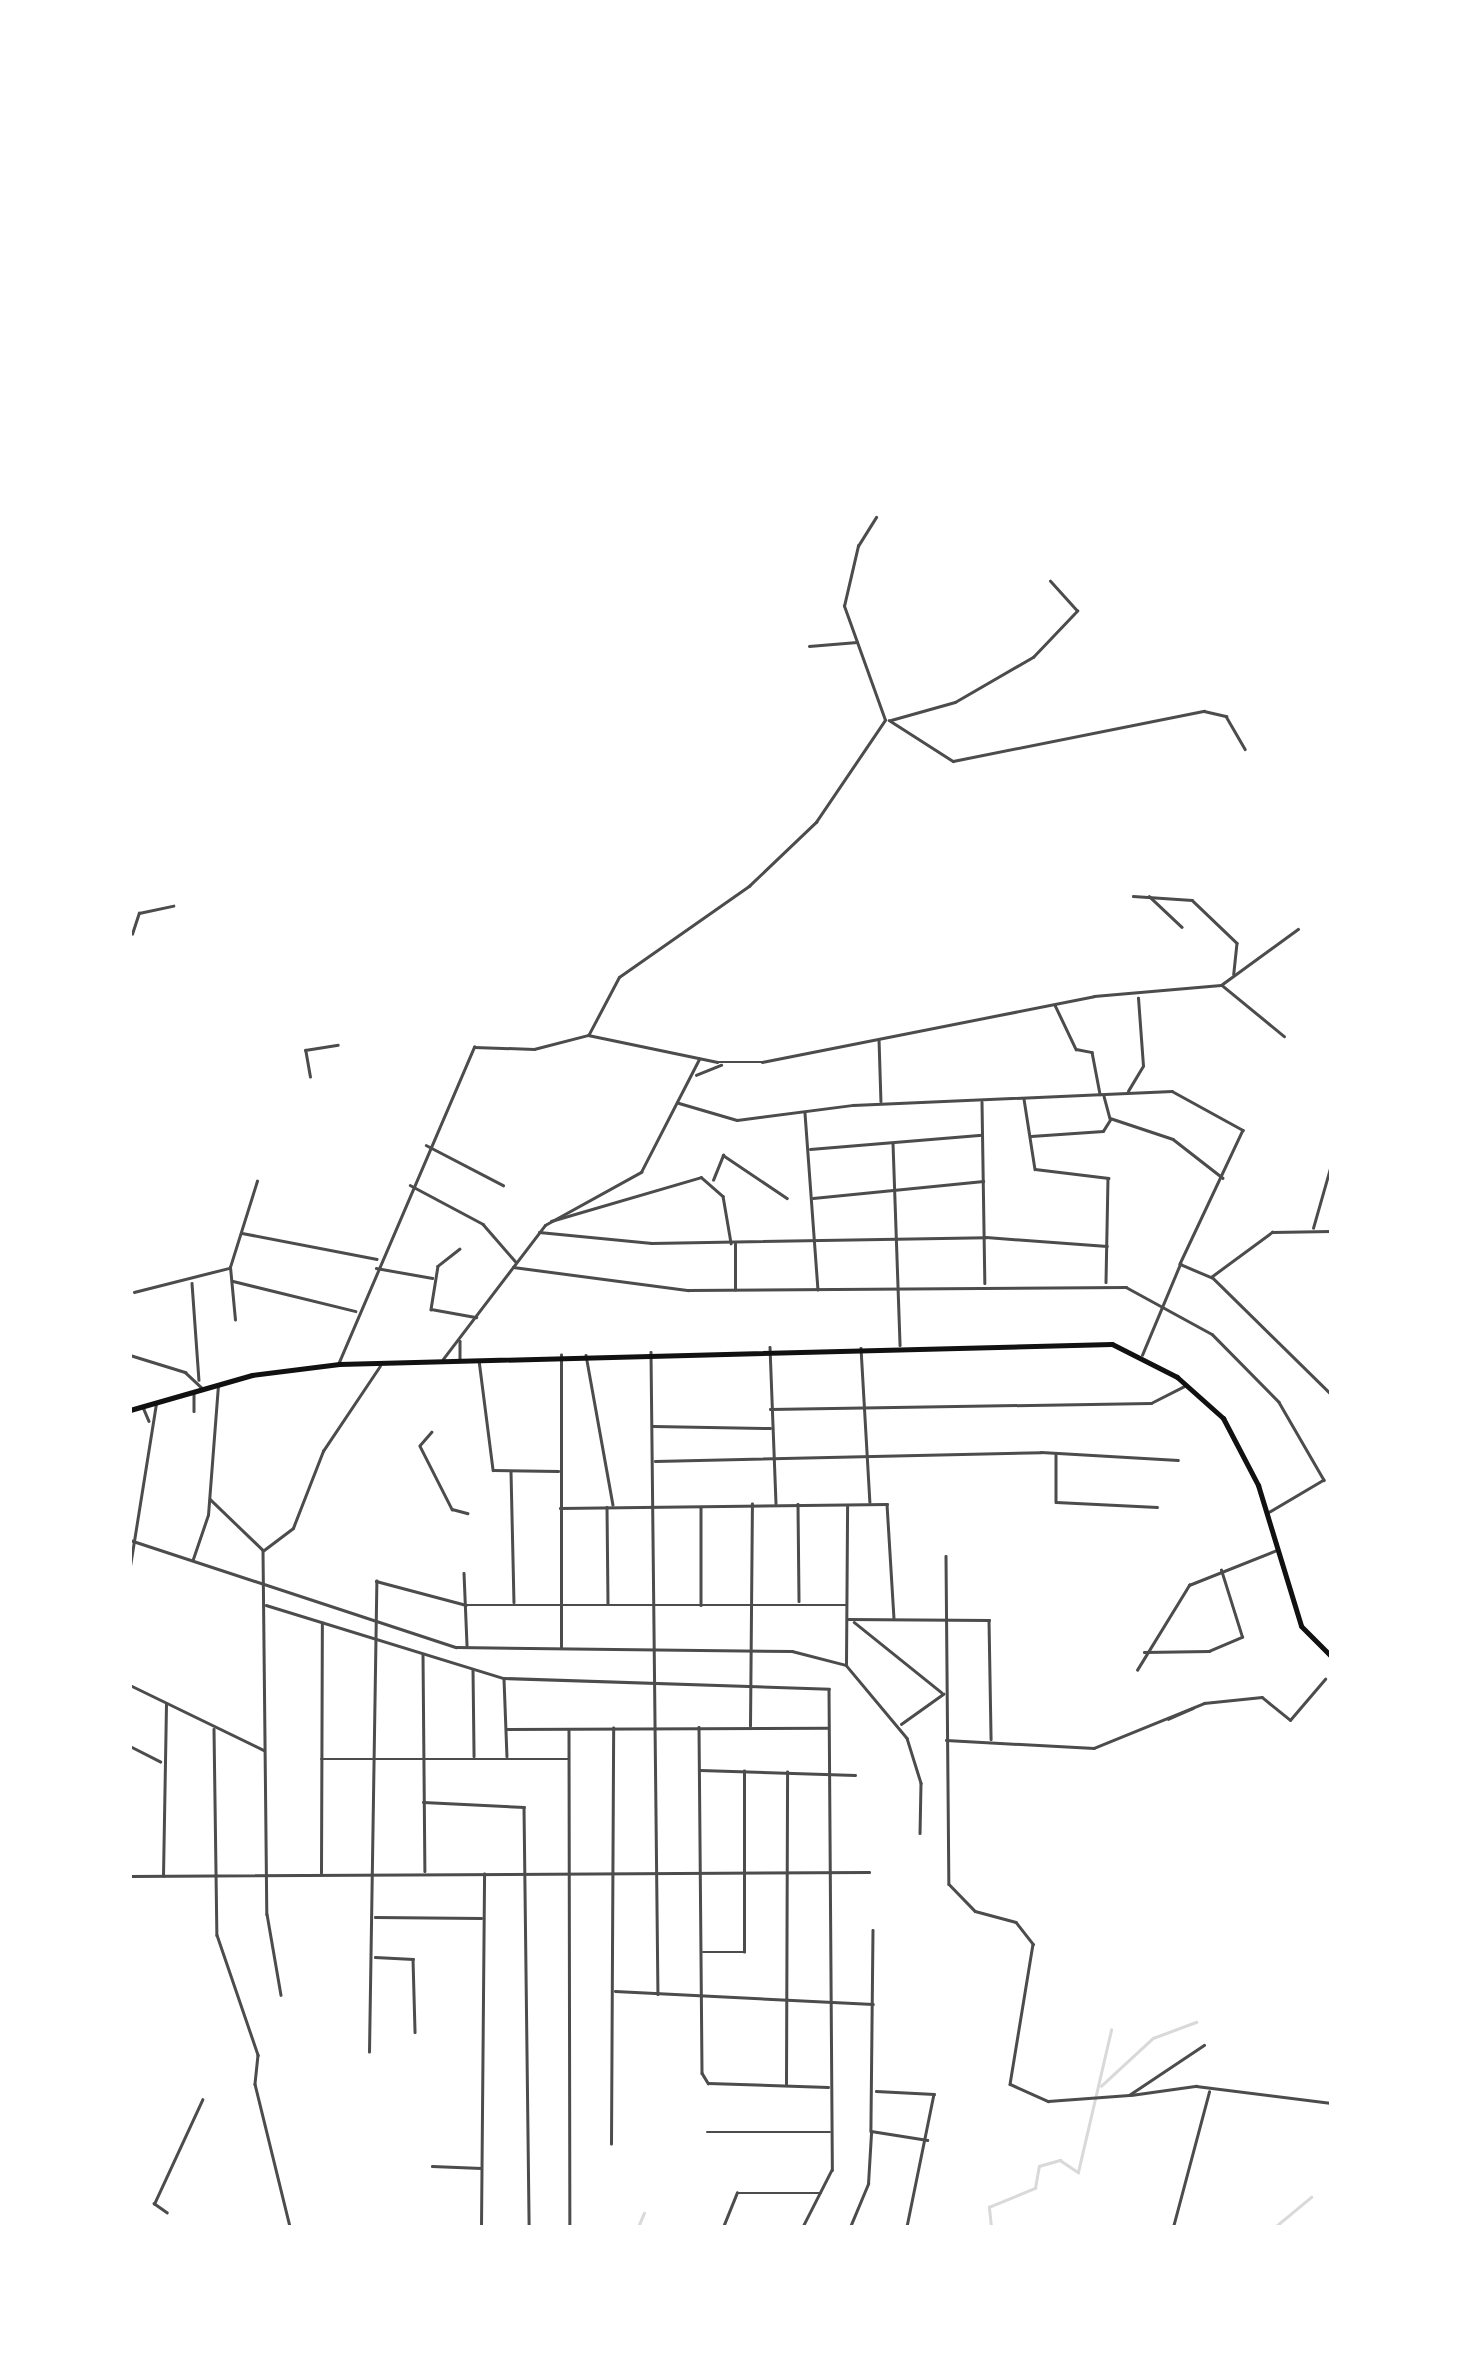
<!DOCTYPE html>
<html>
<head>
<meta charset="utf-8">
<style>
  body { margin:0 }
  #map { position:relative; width:1461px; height:2357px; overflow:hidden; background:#fff; font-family:"Work Sans",sans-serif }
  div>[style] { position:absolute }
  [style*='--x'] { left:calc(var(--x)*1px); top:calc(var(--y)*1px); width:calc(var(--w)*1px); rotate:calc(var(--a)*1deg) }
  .stream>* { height:2.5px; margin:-1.25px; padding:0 1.25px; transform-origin:1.25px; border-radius:1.25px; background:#d9d9d9 }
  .minor>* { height:2.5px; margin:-1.25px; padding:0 1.25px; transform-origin:1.25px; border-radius:1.25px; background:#4c4c4c }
  .trunk>* { height:5px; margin:-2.5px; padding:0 2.5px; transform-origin:2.5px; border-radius:2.5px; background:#111 }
  span { translate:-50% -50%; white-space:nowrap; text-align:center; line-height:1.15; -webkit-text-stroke:10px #fff; paint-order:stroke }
  .frame { position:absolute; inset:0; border:132px solid #fff; pointer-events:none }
</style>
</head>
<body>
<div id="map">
  <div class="stream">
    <i style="--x:1101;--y:2086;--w:71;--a:-42.7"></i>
    <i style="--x:1153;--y:2038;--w:46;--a:-20.4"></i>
    <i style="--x:638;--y:2227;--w:15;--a:-67"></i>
    <i style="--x:991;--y:2227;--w:20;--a:-96"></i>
    <i style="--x:989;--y:2207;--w:50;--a:-22.4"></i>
    <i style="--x:1035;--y:2188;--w:22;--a:-80"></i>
    <i style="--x:1039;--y:2166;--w:22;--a:-16"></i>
    <i style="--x:1060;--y:2160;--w:22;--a:34"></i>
    <i style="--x:1078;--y:2172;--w:146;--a:-76.9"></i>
    <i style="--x:1275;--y:2227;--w:47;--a:-39.8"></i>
  </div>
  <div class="minor">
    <i style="--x:809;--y:646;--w:48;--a:-4.8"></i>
    <i style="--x:889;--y:720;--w:76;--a:32.6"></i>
    <i style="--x:953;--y:761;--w:256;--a:-11.3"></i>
    <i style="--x:1204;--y:711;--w:23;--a:13"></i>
    <i style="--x:1226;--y:716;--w:38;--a:60"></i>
    <i style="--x:891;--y:720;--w:66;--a:-15.7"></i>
    <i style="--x:955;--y:702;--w:90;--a:-30"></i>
    <i style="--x:1033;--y:657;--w:64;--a:-46.3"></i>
    <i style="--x:1077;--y:611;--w:40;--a:-132"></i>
    <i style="--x:1133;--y:896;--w:59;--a:3.9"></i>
    <i style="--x:1192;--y:900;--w:62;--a:43.7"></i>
    <i style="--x:1237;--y:943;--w:31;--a:96"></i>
    <i style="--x:1149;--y:896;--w:45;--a:43.2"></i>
    <i style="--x:132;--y:934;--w:22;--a:-72"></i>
    <i style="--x:139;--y:913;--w:35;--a:-12"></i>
    <i style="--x:1223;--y:986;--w:79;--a:39.3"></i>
    <i style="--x:1055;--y:1005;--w:49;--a:64.5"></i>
    <i style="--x:1076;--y:1049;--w:16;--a:11"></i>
    <i style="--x:1092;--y:1052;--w:43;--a:79.2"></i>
    <i style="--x:589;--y:1034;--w:64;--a:-62.2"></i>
    <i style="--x:619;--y:977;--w:159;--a:-35"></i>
    <i style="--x:749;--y:886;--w:93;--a:-43.7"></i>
    <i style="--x:816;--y:822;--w:123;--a:-55.9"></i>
    <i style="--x:885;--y:720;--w:121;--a:-109.8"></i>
    <i style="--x:844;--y:606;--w:62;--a:-76.9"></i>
    <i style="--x:858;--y:546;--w:34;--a:-58"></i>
    <i style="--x:879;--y:1039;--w:62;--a:88.2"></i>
    <i style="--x:696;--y:1075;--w:27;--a:-22"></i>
    <i style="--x:310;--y:1077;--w:27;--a:-100"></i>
    <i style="--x:305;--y:1050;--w:33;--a:-9"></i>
    <i style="--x:1128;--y:1091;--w:29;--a:-59"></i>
    <i style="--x:1143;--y:1066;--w:68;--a:-94.2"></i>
    <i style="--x:1104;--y:1096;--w:23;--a:75"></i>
    <i style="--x:1110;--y:1118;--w:66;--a:18.4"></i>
    <i style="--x:1173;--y:1139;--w:63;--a:38"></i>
    <i style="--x:1024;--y:1099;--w:71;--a:81.1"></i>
    <i style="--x:1035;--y:1169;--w:74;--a:7"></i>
    <i style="--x:1108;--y:1178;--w:104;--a:91.1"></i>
    <i style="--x:982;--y:1102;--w:181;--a:89.1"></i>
    <i style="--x:679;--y:1103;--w:60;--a:16.3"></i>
    <i style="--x:737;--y:1120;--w:117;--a:-7.4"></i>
    <i style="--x:853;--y:1105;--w:319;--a:-2.5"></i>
    <i style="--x:1172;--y:1091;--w:81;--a:28.8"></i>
    <i style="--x:1243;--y:1130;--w:148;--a:115.2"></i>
    <i style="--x:805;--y:1113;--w:177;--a:85.8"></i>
    <i style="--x:1031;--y:1136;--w:72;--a:-4"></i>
    <i style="--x:1103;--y:1131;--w:13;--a:-58"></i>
    <i style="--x:893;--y:1143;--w:202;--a:88"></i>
    <i style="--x:426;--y:1145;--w:87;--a:27.5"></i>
    <i style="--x:810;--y:1149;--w:172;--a:-4.7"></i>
    <i style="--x:713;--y:1180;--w:27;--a:-68"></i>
    <i style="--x:723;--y:1155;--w:77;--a:33.9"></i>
    <i style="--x:410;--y:1185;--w:83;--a:28.1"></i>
    <i style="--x:483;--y:1224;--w:49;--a:49.1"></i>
    <i style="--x:813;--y:1198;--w:171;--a:-5.7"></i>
    <i style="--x:551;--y:1221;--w:156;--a:-16.3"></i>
    <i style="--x:701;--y:1177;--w:29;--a:41"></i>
    <i style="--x:723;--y:1196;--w:48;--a:80.3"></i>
    <i style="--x:1313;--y:1228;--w:66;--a:-74.1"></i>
    <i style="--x:539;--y:1232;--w:113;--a:5.6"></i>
    <i style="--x:651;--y:1243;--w:335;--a:-1"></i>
    <i style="--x:986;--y:1237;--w:121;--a:4.3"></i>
    <i style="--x:242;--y:1233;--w:137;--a:10.9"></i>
    <i style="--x:460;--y:1249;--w:28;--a:142"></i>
    <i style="--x:438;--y:1266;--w:44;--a:99.2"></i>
    <i style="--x:431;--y:1309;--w:46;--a:10.1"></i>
    <i style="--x:513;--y:1267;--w:177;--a:7.5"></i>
    <i style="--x:688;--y:1290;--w:438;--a:-0.4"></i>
    <i style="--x:1126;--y:1287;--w:98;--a:28.7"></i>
    <i style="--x:1212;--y:1334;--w:95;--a:45.4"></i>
    <i style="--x:1279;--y:1402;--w:90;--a:60"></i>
    <i style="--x:1324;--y:1480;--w:65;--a:149.5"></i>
    <i style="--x:376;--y:1268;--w:57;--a:10.1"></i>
    <i style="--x:1212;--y:1277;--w:167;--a:44.5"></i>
    <i style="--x:233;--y:1281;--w:126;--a:13.8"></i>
    <i style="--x:192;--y:1283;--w:97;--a:85.9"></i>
    <i style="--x:735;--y:1290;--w:46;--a:-90"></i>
    <i style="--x:134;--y:1292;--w:98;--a:-14.2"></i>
    <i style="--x:235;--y:1320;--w:53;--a:-95.4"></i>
    <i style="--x:230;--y:1267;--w:90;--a:-72.6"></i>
    <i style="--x:460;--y:1341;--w:17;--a:90"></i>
    <i style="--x:770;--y:1347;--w:156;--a:87.8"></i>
    <i style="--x:861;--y:1348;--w:154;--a:86.7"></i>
    <i style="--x:651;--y:1352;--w:642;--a:89.38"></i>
    <i style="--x:130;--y:1355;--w:58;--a:17.2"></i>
    <i style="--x:185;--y:1372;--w:25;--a:43"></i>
    <i style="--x:586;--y:1355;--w:152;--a:79.8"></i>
    <i style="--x:1142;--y:1355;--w:99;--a:-67.3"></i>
    <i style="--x:1180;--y:1264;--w:34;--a:23"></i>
    <i style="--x:1211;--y:1277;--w:76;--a:-36.4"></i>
    <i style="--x:1272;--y:1232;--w:59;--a:-1"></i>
    <i style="--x:443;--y:1359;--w:168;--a:-52.7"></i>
    <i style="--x:545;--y:1225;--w:110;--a:-28.9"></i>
    <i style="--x:641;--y:1172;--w:127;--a:-62.8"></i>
    <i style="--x:479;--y:1360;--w:111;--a:82.7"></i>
    <i style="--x:493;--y:1470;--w:65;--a:0.9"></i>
    <i style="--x:339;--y:1362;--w:343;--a:-66.8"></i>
    <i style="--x:474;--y:1047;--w:60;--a:1.9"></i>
    <i style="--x:534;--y:1049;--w:56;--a:-14.5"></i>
    <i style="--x:588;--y:1035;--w:132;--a:11.8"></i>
    <i style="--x:717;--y:1062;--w:45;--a:0"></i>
    <i style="--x:762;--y:1062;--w:338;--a:-11.2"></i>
    <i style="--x:1094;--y:996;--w:127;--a:-5"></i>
    <i style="--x:1221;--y:985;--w:95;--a:-36"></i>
    <i style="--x:194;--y:1394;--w:17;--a:90"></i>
    <i style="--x:143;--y:1407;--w:15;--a:67"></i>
    <i style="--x:770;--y:1409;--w:381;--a:-0.9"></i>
    <i style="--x:1151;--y:1403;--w:39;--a:-27"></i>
    <i style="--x:653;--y:1426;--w:117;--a:1"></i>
    <i style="--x:432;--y:1432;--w:18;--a:131"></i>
    <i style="--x:420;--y:1446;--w:71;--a:63.1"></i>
    <i style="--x:452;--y:1509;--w:16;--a:15"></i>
    <i style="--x:1056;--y:1453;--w:49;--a:90"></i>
    <i style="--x:1056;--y:1502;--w:101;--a:2.8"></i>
    <i style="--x:655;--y:1461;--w:386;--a:-1.3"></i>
    <i style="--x:1041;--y:1452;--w:137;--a:3.3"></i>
    <i style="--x:511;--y:1471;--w:131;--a:88.7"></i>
    <i style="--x:210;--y:1499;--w:74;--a:43.9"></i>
    <i style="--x:263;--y:1550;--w:364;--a:89.4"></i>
    <i style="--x:267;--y:1914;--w:82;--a:80.2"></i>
    <i style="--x:798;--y:1504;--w:97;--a:89.4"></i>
    <i style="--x:607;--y:1507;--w:97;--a:89.4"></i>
    <i style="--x:560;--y:1508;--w:327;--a:-0.7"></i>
    <i style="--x:887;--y:1504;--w:114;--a:86.5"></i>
    <i style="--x:701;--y:1508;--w:97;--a:90"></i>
    <i style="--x:130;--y:1540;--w:343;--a:18.2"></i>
    <i style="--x:456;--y:1647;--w:336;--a:0.7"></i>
    <i style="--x:792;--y:1651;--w:56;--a:14.5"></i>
    <i style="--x:846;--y:1665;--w:95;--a:50.1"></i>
    <i style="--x:907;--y:1738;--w:47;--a:72.7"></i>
    <i style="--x:921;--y:1783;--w:50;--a:91.1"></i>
    <i style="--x:264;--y:1550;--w:36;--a:-37"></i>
    <i style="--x:293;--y:1528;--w:83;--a:-68.7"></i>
    <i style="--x:323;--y:1451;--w:102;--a:-56.2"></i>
    <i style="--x:946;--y:1556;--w:328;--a:89.5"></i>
    <i style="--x:949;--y:1884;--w:37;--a:46"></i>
    <i style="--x:975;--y:1911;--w:42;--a:15"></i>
    <i style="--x:1016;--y:1922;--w:28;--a:52"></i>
    <i style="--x:1033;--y:1944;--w:142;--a:99.3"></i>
    <i style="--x:1010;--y:2084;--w:42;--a:24.1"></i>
    <i style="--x:1048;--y:2101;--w:81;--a:-4.2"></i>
    <i style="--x:1129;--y:2095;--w:90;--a:-33.7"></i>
    <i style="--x:193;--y:1559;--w:46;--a:-71.2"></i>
    <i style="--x:208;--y:1515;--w:130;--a:-85.6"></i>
    <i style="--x:130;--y:1566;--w:164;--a:-80.9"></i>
    <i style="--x:464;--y:1573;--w:72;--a:87.6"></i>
    <i style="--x:266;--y:1605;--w:249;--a:17.1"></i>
    <i style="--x:504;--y:1678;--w:325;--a:1.9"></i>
    <i style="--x:829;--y:1689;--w:481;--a:89.6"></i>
    <i style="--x:832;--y:2170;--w:64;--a:117"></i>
    <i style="--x:847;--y:1619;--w:142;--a:0.4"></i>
    <i style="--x:989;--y:1620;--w:119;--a:89"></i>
    <i style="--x:854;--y:1622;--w:112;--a:38.8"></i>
    <i style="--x:561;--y:1648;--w:293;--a:-90"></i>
    <i style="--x:1144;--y:1652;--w:65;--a:-0.9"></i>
    <i style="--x:1209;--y:1651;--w:36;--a:-23"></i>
    <i style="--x:1242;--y:1637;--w:70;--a:-107.4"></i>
    <i style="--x:423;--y:1654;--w:217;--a:89.5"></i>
    <i style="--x:846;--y:1664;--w:157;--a:-89.6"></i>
    <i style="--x:473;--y:1669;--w:87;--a:89.3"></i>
    <i style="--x:1137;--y:1670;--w:100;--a:-58.5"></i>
    <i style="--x:1189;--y:1585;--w:95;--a:-21.7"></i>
    <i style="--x:504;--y:1679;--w:77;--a:87.8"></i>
    <i style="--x:130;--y:1685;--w:149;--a:25.9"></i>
    <i style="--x:1168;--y:1719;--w:27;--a:-24"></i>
    <i style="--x:901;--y:1724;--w:52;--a:-35.5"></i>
    <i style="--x:750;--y:1726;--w:222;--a:-89.5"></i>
    <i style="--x:699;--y:1727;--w:346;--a:89.5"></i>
    <i style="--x:702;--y:2073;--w:12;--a:59"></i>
    <i style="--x:708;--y:2083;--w:120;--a:1.9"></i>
    <i style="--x:214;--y:1729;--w:206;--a:89.2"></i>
    <i style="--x:217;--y:1935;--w:127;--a:71.1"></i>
    <i style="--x:258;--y:2055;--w:29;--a:96"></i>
    <i style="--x:255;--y:2084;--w:147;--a:76.2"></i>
    <i style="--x:506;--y:1729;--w:322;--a:-0.2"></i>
    <i style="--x:569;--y:1729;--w:498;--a:89.9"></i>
    <i style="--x:946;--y:1740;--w:148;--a:3.1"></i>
    <i style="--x:1094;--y:1748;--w:119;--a:-22.2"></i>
    <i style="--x:1204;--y:1703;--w:58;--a:-5.9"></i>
    <i style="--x:1262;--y:1697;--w:36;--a:39"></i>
    <i style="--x:1290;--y:1720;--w:54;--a:-49.5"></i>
    <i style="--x:130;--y:1746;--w:34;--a:27"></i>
    <i style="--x:321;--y:1759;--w:247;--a:0"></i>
    <i style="--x:700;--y:1770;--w:155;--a:1.8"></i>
    <i style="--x:423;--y:1802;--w:101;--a:2.8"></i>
    <i style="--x:524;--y:1807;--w:420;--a:89.3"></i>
    <i style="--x:321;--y:1873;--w:250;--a:-89.8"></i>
    <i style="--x:130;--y:1876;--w:739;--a:-0.31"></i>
    <i style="--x:163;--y:1876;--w:172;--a:-89"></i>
    <i style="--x:375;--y:1917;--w:106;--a:0.5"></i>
    <i style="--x:873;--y:1930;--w:201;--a:90.6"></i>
    <i style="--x:871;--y:2131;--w:57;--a:9.1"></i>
    <i style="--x:703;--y:1952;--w:41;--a:0"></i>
    <i style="--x:744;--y:1952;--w:181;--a:-90"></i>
    <i style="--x:375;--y:1957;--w:38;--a:3"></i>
    <i style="--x:413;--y:1959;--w:73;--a:88.4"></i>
    <i style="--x:615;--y:1991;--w:258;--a:2.9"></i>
    <i style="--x:369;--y:2052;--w:471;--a:-89.1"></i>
    <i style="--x:376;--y:1581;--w:93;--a:14.9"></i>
    <i style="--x:466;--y:1605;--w:380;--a:0"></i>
    <i style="--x:786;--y:2084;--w:312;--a:-89.8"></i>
    <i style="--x:876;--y:2091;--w:58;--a:3"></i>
    <i style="--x:934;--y:2094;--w:136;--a:101.5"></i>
    <i style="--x:1131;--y:2095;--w:66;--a:-7.9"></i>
    <i style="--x:1196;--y:2086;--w:136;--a:7.2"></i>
    <i style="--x:707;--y:2132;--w:123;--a:0"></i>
    <i style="--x:611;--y:2144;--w:416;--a:-89.7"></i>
    <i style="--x:432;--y:2166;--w:49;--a:2.3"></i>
    <i style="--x:167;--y:2213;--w:16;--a:-145"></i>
    <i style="--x:154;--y:2204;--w:115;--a:-65.2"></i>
    <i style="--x:714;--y:2226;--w:7;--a:8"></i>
    <i style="--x:481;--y:2227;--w:353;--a:-89.5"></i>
    <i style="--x:723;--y:2227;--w:37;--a:-68"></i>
    <i style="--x:737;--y:2193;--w:84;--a:0"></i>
    <i style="--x:850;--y:2227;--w:47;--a:-67.3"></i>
    <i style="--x:868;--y:2184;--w:51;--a:-86.6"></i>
    <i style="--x:1173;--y:2227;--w:140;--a:-75.1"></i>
  </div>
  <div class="trunk">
    <i style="--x:130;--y:1410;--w:127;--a:-16"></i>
    <i style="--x:252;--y:1375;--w:88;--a:-7.2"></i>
    <i style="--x:339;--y:1364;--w:773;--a:-1.48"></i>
    <i style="--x:1112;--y:1344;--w:73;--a:26.9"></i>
    <i style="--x:1177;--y:1377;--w:62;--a:41.7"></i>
    <i style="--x:1223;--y:1418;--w:76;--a:62.4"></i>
    <i style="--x:1258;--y:1485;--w:147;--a:73"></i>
    <i style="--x:1301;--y:1626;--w:42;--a:45"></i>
  </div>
  <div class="frame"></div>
</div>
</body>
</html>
